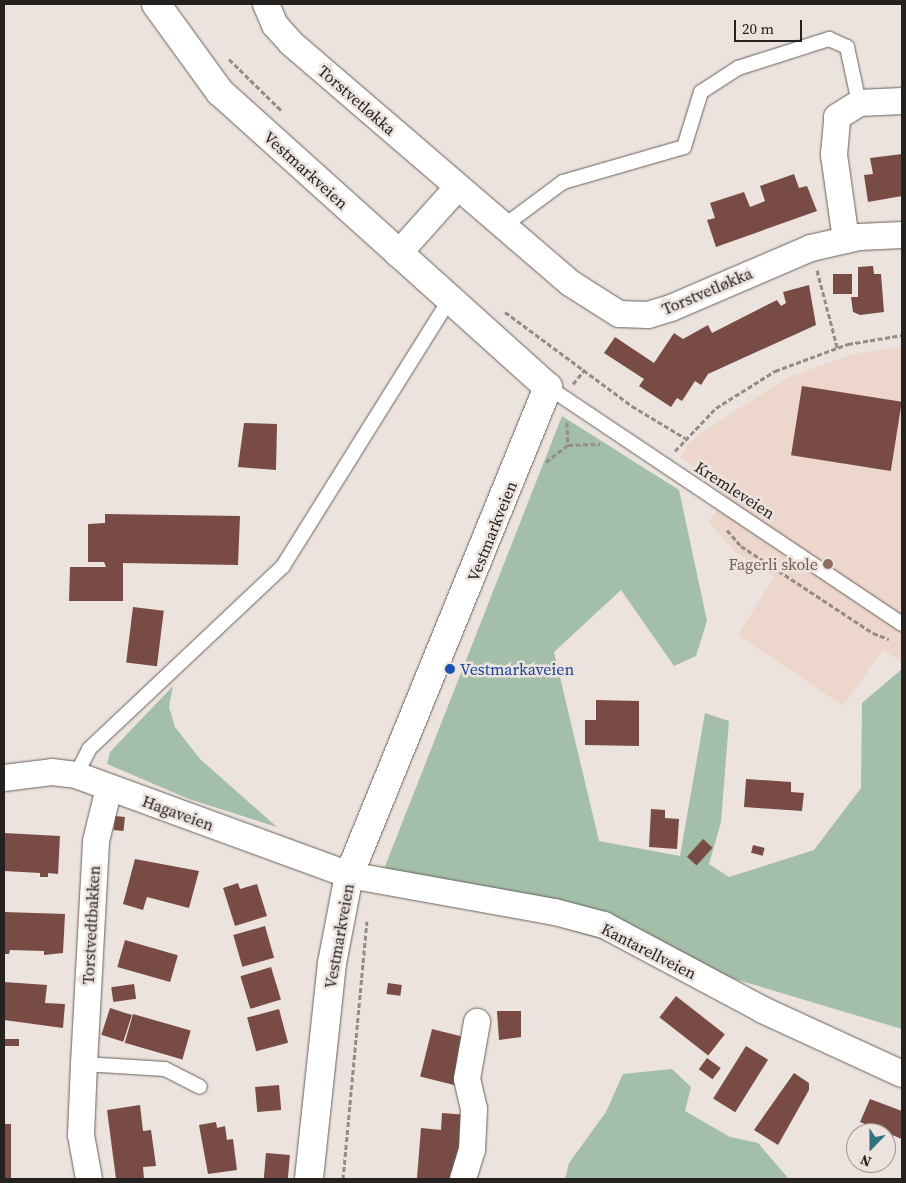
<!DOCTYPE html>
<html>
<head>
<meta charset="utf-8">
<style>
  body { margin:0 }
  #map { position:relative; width:906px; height:1183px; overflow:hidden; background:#ece3de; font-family:"Source Serif 4",serif }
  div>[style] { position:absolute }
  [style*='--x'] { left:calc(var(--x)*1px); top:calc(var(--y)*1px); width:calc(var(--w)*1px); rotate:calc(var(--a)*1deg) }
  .education>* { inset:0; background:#edd6cb }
  .green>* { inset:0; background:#a3bea9 }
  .building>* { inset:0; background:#784c45; transform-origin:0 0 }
  .path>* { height:3px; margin-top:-1.5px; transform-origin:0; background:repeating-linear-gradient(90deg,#938c89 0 5px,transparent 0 7.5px) }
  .roads { filter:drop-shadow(0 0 1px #67605b) drop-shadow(0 0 1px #67605b) }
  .service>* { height:14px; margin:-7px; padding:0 7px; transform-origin:7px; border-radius:7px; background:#fff }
  .minor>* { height:26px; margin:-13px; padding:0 13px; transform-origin:13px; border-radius:13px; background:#fff }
  .tertiary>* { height:28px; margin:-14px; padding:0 14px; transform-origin:14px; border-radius:14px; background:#fff }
  .dots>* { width:14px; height:14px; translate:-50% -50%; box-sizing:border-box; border:2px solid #ece3de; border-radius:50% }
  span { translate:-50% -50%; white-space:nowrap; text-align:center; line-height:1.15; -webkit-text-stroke:5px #ece3de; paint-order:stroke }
  .street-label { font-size:16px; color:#24211f }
  .education-label { font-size:16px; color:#785e54 }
  .right { translate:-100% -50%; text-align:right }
  .transit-label { font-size:16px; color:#164399 }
  .left { translate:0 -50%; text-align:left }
  .frame { position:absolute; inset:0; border:5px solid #24211f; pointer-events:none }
  .north { position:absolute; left:846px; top:1123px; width:50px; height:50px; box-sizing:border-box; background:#ece3de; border:1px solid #9c9592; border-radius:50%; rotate:202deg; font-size:14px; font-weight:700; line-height:20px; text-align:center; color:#24211f }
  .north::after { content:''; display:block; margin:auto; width:18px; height:22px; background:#2e7282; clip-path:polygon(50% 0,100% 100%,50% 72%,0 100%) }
  .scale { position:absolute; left:734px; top:20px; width:68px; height:22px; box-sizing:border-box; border:2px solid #24211f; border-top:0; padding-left:6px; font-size:15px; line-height:18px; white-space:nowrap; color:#24211f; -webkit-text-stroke:4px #ece3de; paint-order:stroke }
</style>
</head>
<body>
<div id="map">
  <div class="education">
    <i style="clip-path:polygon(902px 346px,902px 662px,883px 650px,843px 706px,738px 635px,774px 577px,734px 551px,709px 522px,729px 490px,680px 457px,694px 438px,786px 378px,853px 354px)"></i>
  </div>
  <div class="green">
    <i style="clip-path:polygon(562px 416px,679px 490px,707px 621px,696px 656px,674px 666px,621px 590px,554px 652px,599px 841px,680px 856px,705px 713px,729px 721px,721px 822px,709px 864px,729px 877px,814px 850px,861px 788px,862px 703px,902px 669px,902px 1029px,382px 874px)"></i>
    <i style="clip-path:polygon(173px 686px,169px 707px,175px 727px,200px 759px,277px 827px,189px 799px,107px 764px,110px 752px)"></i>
    <i style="clip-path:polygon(672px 1069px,691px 1087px,685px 1111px,730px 1137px,758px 1143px,789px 1179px,565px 1179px,569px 1163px,606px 1112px,623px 1074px)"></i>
  </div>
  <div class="building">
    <i style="clip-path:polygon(902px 154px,902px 196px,868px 202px,864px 175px,873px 174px,870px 158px)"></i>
    <i style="clip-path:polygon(794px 174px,799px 188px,807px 186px,817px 211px,716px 247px,707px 220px,715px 218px,710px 203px,744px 192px,750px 207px,765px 201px,760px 186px)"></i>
    <i style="clip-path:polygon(873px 266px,874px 274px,881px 274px,884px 312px,860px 315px,853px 312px,851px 297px,858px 297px,858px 267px)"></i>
    <i style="left:833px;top:274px;width:19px;height:20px"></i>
    <i style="clip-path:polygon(809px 285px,816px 325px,708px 374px,701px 385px,695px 381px,682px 401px,677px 398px,671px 407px,639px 386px,644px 379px,604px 353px,615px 337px,654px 363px,674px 333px,683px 339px,708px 325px,712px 333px,777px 300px,781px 306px,786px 303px,783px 292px)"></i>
    <i style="left:802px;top:386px;width:101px;height:70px;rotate:9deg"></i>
    <i style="clip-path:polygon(244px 423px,277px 424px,276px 470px,238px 467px)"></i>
    <i style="clip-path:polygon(105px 514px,240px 516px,238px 565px,123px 563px,123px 601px,69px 601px,70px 567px,106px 567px,104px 562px,88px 562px,88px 524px,105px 523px)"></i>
    <i style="left:133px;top:607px;width:31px;height:56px;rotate:7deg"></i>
    <i style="clip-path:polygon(596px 700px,639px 701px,639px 746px,585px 745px,585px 720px,596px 720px)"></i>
    <i style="clip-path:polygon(746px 779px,791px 782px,791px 792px,804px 793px,802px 811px,744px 807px)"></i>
    <i style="clip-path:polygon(651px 809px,665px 810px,665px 818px,679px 819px,677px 849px,649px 847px)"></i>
    <i style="left:115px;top:816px;width:10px;height:14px;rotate:6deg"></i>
    <i style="clip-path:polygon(4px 833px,60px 836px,58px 874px,48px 873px,48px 877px,40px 877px,40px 873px,4px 871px)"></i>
    <i style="left:703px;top:839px;width:13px;height:24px;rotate:42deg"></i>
    <i style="left:753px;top:845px;width:12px;height:8px;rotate:14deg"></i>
    <i style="clip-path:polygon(135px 859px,199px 871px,189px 908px,147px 897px,143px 910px,123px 904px)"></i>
    <i style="clip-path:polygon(238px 883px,240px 889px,257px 884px,267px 916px,235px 926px,223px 888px)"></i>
    <i style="clip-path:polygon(4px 912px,65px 914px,63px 953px,44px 955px,44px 951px,10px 950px,9px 954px,4px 954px)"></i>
    <i style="left:265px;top:926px;width:33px;height:33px;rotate:74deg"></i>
    <i style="left:125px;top:940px;width:55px;height:28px;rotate:16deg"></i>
    <i style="left:271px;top:967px;width:34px;height:32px;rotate:73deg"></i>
    <i style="clip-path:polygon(4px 982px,47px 985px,45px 1003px,65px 1004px,63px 1028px,4px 1020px)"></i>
    <i style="left:388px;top:983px;width:14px;height:11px;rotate:8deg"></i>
    <i style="left:134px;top:984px;width:15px;height:23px;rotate:82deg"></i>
    <i style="left:676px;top:996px;width:62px;height:27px;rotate:38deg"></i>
    <i style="left:110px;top:1008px;width:23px;height:28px;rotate:18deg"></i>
    <i style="left:279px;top:1009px;width:35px;height:33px;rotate:75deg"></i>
    <i style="clip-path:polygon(497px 1011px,521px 1011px,521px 1037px,499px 1040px)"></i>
    <i style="left:133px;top:1014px;width:60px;height:30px;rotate:16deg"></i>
    <i style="left:432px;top:1029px;width:38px;height:49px;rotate:14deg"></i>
    <i style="left:4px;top:1039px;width:15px;height:7px"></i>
    <i style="left:746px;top:1046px;width:26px;height:62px;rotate:32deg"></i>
    <i style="left:707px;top:1058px;width:17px;height:14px;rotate:36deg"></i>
    <i style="clip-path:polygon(794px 1073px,809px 1083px,809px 1090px,778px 1145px,754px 1130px)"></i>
    <i style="left:279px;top:1085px;width:25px;height:24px;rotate:85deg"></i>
    <i style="clip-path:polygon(870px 1099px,902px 1111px,902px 1139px,860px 1122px)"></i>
    <i style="clip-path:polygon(140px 1105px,143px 1131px,151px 1130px,156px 1166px,143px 1167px,144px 1179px,116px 1179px,107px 1110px)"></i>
    <i style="clip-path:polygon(442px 1113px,468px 1115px,465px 1149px,458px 1149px,455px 1179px,417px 1178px,421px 1128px,441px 1130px)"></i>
    <i style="clip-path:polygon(216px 1122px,217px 1128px,225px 1126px,227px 1140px,233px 1139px,237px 1170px,208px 1174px,199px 1125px)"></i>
    <i style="left:4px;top:1124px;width:7px;height:55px"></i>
    <i style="left:266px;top:1153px;width:24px;height:25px;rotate:5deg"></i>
  </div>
  <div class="path">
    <i style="--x:229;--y:59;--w:74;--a:44.5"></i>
    <i style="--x:817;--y:270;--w:80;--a:75.4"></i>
    <i style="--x:505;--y:312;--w:158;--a:36.5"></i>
    <i style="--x:632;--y:406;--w:62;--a:31.1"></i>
    <i style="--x:573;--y:384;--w:19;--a:-51"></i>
    <i style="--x:567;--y:422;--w:23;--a:88"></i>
    <i style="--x:675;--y:451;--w:59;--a:-46.4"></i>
    <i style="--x:716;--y:408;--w:70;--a:-32.1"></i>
    <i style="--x:775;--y:371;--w:78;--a:-20.3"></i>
    <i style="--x:848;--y:344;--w:55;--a:-9.5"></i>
    <i style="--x:546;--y:462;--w:28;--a:-38"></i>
    <i style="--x:568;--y:445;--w:32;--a:-2"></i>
    <i style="--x:727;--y:530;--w:21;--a:49"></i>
    <i style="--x:741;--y:546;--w:158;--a:33.4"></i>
    <i style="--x:873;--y:633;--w:17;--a:21"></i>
    <i style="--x:343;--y:1179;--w:259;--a:-84.7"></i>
  </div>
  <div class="roads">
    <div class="service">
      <i style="--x:505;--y:225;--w:72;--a:-36.6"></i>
      <i style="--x:563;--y:182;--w:126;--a:-16.1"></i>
      <i style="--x:684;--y:147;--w:58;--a:-72.8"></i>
      <i style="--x:701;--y:92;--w:44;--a:-33"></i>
      <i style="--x:738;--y:68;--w:96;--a:-17.7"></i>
      <i style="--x:829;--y:39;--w:20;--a:24"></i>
      <i style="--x:847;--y:47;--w:57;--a:77.9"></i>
      <i style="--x:548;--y:387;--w:426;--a:33.8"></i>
      <i style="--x:76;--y:775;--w:29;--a:-63"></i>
      <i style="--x:89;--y:749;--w:267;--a:-43.3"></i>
      <i style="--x:283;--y:566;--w:314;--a:-58"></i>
      <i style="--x:84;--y:1064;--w:81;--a:3.5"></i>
      <i style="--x:165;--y:1069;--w:39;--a:27"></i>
    </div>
    <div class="minor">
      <i style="--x:266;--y:4;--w:23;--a:67"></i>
      <i style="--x:275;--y:25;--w:24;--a:48"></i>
      <i style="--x:291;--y:43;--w:368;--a:40.7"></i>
      <i style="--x:570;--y:283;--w:58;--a:32.3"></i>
      <i style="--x:619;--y:314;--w:29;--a:2"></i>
      <i style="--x:648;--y:315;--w:24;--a:-17"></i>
      <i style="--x:671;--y:308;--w:152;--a:-23.2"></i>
      <i style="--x:811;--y:248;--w:49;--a:-12.9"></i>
      <i style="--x:859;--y:237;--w:43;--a:-2.7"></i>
      <i style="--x:846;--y:240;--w:86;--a:-98"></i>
      <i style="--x:834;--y:155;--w:38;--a:-85"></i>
      <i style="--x:837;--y:117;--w:26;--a:-32"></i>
      <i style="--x:859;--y:103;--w:43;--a:-2.7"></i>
      <i style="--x:398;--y:254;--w:90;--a:-48.2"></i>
      <i style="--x:4;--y:778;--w:48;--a:-7.1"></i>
      <i style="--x:52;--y:772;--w:24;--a:7"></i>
      <i style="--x:76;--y:775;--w:291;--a:20.1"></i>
      <i style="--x:349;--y:875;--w:209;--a:10.2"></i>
      <i style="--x:555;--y:912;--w:51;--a:14.9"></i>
      <i style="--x:604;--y:925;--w:180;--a:28.1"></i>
      <i style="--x:763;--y:1010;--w:153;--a:24.7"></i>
      <i style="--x:89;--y:1179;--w:45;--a:-100.3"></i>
      <i style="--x:81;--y:1135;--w:71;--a:-87.6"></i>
      <i style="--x:84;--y:1064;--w:223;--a:-86.9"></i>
      <i style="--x:96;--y:841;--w:55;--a:-76.2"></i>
      <i style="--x:463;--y:1179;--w:30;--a:-73"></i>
      <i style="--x:472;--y:1150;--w:41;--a:-87.2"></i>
      <i style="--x:474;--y:1109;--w:31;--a:-103"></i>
      <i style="--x:467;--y:1079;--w:58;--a:-80"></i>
    </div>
    <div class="tertiary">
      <i style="--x:156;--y:4;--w:109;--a:54"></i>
      <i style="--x:220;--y:92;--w:441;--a:42"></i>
      <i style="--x:548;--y:387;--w:527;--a:112.18"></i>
      <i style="--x:349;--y:875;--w:90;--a:100.9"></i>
      <i style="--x:332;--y:963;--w:217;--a:96.1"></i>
    </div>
  </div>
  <div class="dots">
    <i style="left:828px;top:564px;background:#8d6e63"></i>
    <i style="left:450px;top:669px;background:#1a4fb4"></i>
  </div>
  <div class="street-label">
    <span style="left:357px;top:100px;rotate:41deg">Torstvetløkka</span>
    <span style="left:306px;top:170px;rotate:42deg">Vestmarkveien</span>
    <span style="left:707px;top:291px;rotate:-23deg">Torstvetløkka</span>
    <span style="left:735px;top:490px;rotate:33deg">Kremleveien</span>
    <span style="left:492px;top:531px;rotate:-68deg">Vestmarkveien</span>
    <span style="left:178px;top:813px;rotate:20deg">Hagaveien</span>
    <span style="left:91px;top:925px;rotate:-87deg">Torstvedtbakken</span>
    <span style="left:339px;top:936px;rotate:-80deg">Vestmarkveien</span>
    <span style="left:649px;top:951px;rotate:27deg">Kantarellveien</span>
  </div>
  <div class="education-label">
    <span class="right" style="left:818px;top:564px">Fagerli skole</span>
  </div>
  <div class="transit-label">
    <span class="left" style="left:460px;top:669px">Vestmarkaveien</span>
  </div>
  <div class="frame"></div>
  <div class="north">N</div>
  <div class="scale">20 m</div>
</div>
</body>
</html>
